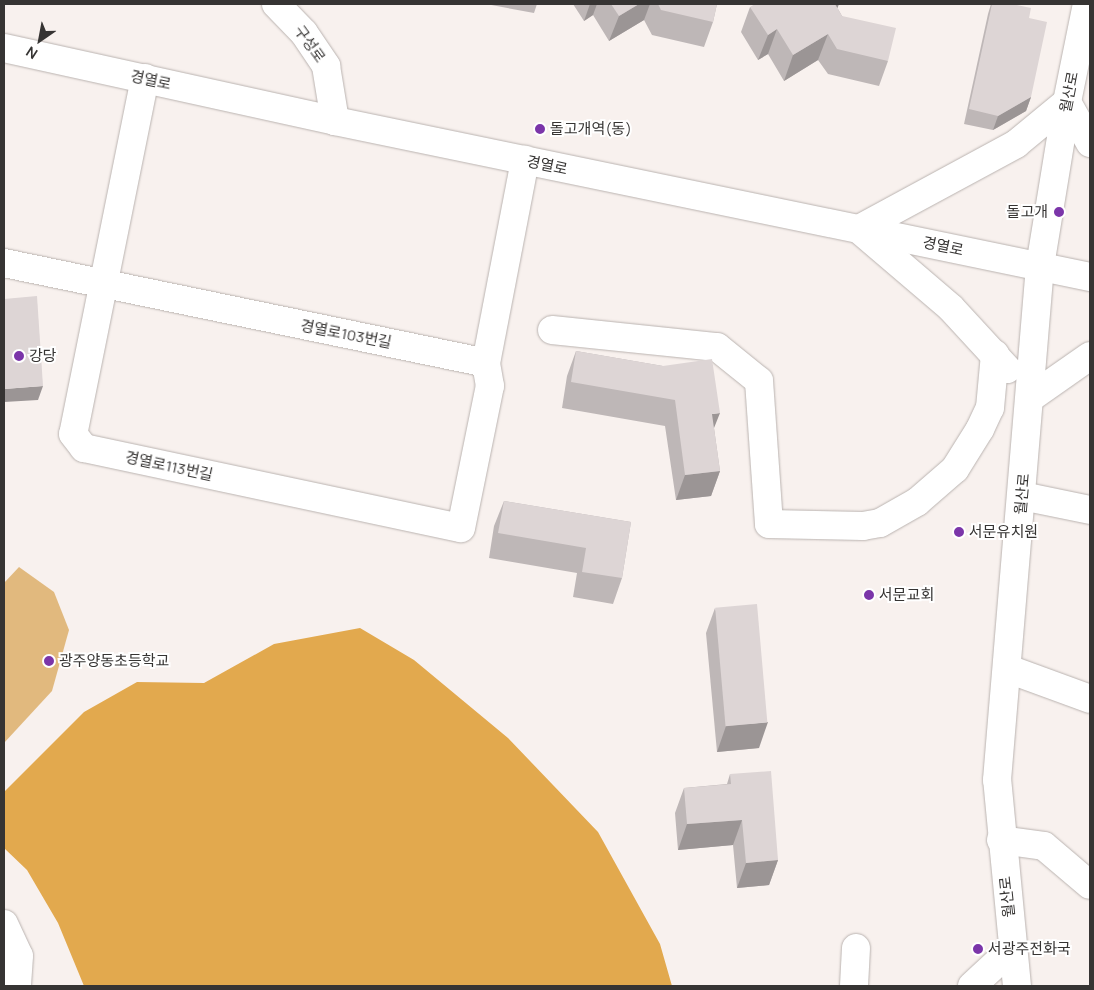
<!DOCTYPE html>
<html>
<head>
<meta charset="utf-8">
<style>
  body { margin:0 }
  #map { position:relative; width:1094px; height:990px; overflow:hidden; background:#f8f1ee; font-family:Manrope,"Noto Sans KR",sans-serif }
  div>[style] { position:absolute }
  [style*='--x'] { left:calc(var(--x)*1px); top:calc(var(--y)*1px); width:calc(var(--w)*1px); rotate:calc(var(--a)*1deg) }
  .green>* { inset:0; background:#e1b97e }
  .forest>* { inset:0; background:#e2a94e }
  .roads { filter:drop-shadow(0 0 1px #bab3b0) drop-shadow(0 0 1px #bab3b0) }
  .minor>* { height:28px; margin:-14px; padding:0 14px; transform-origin:14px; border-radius:14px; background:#fff }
  .wall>* { inset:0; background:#beb7b7 }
  .shaded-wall>* { inset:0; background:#9b9595 }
  .building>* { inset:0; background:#ddd5d5; transform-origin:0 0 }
  .dots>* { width:14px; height:14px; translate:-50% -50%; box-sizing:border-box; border:2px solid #fff; border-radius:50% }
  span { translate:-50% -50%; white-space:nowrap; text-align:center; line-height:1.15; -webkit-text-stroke:4px #fff; paint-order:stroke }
  .street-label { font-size:15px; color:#363433 }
  .poi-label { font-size:15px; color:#363433 }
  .left { translate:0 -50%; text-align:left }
  .right { translate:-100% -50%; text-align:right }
  .frame { position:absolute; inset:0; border:5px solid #363433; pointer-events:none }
  .north { position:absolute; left:15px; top:15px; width:50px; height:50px; -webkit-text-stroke:4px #fff; paint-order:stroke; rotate:213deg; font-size:14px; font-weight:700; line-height:20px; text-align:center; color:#363433 }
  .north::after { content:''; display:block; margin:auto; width:18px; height:22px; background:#363433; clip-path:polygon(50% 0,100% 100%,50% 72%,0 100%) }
</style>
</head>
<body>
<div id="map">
  <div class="green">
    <i style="clip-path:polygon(19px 567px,54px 592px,69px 630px,52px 691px,4px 743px,4px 583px)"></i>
  </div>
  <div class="forest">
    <i style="clip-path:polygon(360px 628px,414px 660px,508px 738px,598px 832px,660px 944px,672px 986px,84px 986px,58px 923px,27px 870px,4px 848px,4px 792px,84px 712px,137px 682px,204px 683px,274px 644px)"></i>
  </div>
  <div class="roads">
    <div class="minor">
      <i style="--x:276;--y:4;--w:40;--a:46"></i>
      <i style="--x:304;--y:33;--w:40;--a:56"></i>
      <i style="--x:326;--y:66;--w:56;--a:80.7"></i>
      <i style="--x:4;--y:48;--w:339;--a:12.4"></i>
      <i style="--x:335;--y:121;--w:771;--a:11.67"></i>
      <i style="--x:145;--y:78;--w:363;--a:101.4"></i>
      <i style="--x:73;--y:434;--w:18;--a:52"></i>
      <i style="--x:84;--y:448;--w:385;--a:12"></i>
      <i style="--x:461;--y:528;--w:145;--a:-78.5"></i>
      <i style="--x:490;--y:386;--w:23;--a:-100"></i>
      <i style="--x:1067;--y:102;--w:47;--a:60.7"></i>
      <i style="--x:859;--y:229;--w:179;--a:-28.4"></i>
      <i style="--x:1016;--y:144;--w:66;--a:-39.5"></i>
      <i style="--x:861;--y:231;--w:118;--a:40.5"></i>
      <i style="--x:951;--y:308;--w:83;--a:47.4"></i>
      <i style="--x:4;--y:263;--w:492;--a:11.7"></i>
      <i style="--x:486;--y:363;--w:207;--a:-79.1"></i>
      <i style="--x:552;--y:330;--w:166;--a:5.9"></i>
      <i style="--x:717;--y:347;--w:54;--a:39"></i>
      <i style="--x:759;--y:381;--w:143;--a:86"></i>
      <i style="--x:769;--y:524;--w:94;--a:1.2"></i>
      <i style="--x:863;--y:526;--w:17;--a:-10"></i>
      <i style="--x:880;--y:523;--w:43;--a:-29.6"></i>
      <i style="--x:917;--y:502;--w:50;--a:-41"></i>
      <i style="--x:955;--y:469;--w:47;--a:-58"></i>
      <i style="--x:980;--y:429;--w:23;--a:-65"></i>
      <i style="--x:990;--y:408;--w:54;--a:-84.7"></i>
      <i style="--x:1030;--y:398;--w:73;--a:-35"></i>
      <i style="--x:1022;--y:496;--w:69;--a:11.6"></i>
      <i style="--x:1008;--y:669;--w:87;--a:20.1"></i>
      <i style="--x:1001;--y:840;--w:43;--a:7.9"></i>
      <i style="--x:1044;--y:846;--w:60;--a:40.3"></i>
      <i style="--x:4;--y:924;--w:35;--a:65"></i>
      <i style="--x:19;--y:956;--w:30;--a:94"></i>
      <i style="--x:854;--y:986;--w:38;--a:-87"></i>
      <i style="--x:972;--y:986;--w:54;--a:-42.8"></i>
      <i style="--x:1017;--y:986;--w:207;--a:-95.5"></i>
      <i style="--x:997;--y:780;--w:516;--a:-85.22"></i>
      <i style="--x:1040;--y:266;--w:166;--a:-80.7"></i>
      <i style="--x:1067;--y:102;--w:100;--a:-78.5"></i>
    </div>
  </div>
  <div class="wall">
    <i style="clip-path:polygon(486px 4px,537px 4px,534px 13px)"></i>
    <i style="clip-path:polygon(573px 4px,717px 4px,713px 22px,704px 47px,652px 35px,644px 20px,609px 41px,593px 15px,584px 21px)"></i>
    <i style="clip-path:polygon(991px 4px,1012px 4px,1029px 18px,1031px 97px,1026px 111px,993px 130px,964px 124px,988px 14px)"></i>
    <i style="clip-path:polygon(750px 7px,838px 9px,842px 16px,888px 61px,879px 86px,828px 74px,818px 60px,784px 81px,768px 54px,758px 60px,741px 32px)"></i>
    <i style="clip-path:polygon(576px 351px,663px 366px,714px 428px,720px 471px,711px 496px,676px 500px,665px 426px,562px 408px,567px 376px)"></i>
    <i style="clip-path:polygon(504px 501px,631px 522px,622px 578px,613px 604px,573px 597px,577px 573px,489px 558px,494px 526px)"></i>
    <i style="clip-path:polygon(715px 608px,759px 748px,717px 752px,706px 633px)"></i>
    <i style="clip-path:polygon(730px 774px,778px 860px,769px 885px,737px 888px,733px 845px,678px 850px,675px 813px,684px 788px,727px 784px)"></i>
  </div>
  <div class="shaded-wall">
    <i style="clip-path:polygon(590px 4px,597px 4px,593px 15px,584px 21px)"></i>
    <i style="clip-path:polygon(639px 4px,650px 4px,644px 20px,609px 41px,619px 16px)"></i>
    <i style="clip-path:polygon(830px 4px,839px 4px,834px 17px)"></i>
    <i style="clip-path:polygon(777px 29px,768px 54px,758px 60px,768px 35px)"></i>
    <i style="clip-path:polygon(828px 34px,818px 60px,784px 81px,793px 55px)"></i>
    <i style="clip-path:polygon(1031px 97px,1026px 111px,993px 130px,998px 116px)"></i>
    <i style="clip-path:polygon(43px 386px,38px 400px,4px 402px,4px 389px)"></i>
    <i style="clip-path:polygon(720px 413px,710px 438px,712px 414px)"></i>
    <i style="clip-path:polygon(720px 471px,711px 496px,676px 500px,685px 475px)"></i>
    <i style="clip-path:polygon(768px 722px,759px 748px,717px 752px,726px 726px)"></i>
    <i style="clip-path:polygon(742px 820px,733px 845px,678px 850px,687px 824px)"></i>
    <i style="clip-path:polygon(778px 860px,769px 885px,737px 888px,746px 863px)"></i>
  </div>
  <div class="building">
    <i style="clip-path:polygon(611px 4px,639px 4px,619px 16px)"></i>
    <i style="clip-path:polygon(658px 4px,717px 4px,713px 22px,661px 10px)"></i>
    <i style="clip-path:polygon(755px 4px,835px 4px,842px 16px,896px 28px,888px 61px,837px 49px,828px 34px,793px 55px,777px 29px,768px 35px,750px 7px)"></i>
    <i style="clip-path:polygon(992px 4px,1012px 4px,1031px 8px,1029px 18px,1047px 22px,1031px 97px,998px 116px,969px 109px)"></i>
    <i style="clip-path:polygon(37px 296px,43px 386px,4px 389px,4px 299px)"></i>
    <i style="clip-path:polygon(576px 351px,663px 366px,712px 359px,720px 413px,712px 414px,720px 471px,685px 475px,675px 400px,571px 382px)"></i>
    <i style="clip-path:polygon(504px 501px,631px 522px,622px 578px,582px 572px,586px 548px,498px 533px)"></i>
    <i style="left:757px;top:604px;width:119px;height:42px;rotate:85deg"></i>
    <i style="clip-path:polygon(771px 771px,778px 860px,746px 863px,742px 820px,687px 824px,684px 788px,731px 784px,730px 774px)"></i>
  </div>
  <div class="dots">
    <i style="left:540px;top:129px;background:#7b35a9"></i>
    <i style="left:1059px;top:212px;background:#7b35a9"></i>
    <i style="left:19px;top:356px;background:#7b35a9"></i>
    <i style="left:959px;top:532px;background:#7b35a9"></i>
    <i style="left:869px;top:595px;background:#7b35a9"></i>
    <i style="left:49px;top:661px;background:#7b35a9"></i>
    <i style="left:978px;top:949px;background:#7b35a9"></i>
  </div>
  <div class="street-label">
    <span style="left:310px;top:44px;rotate:54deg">구성로</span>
    <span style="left:151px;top:80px;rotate:12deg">경열로</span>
    <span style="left:1069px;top:92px;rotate:-79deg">월산로</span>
    <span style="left:547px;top:165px;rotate:12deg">경열로</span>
    <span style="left:943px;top:246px;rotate:12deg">경열로</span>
    <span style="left:346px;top:334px;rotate:11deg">경열로103번길</span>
    <span style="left:169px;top:466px;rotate:12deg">경열로113번길</span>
    <span style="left:1022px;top:494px;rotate:-85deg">월산로</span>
    <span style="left:1007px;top:897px;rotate:-96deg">월산로</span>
  </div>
  <div class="poi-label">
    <span class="left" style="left:550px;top:129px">돌고개역(동)</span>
    <span class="right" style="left:1048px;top:212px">돌고개</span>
    <span class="left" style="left:29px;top:356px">강당</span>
    <span class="left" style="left:969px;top:532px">서문유치원</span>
    <span class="left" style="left:879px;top:595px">서문교회</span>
    <span class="left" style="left:59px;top:661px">광주양동초등학교</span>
    <span class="left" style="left:988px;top:949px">서광주전화국</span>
  </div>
  <div class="frame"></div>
  <div class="north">N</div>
</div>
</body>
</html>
